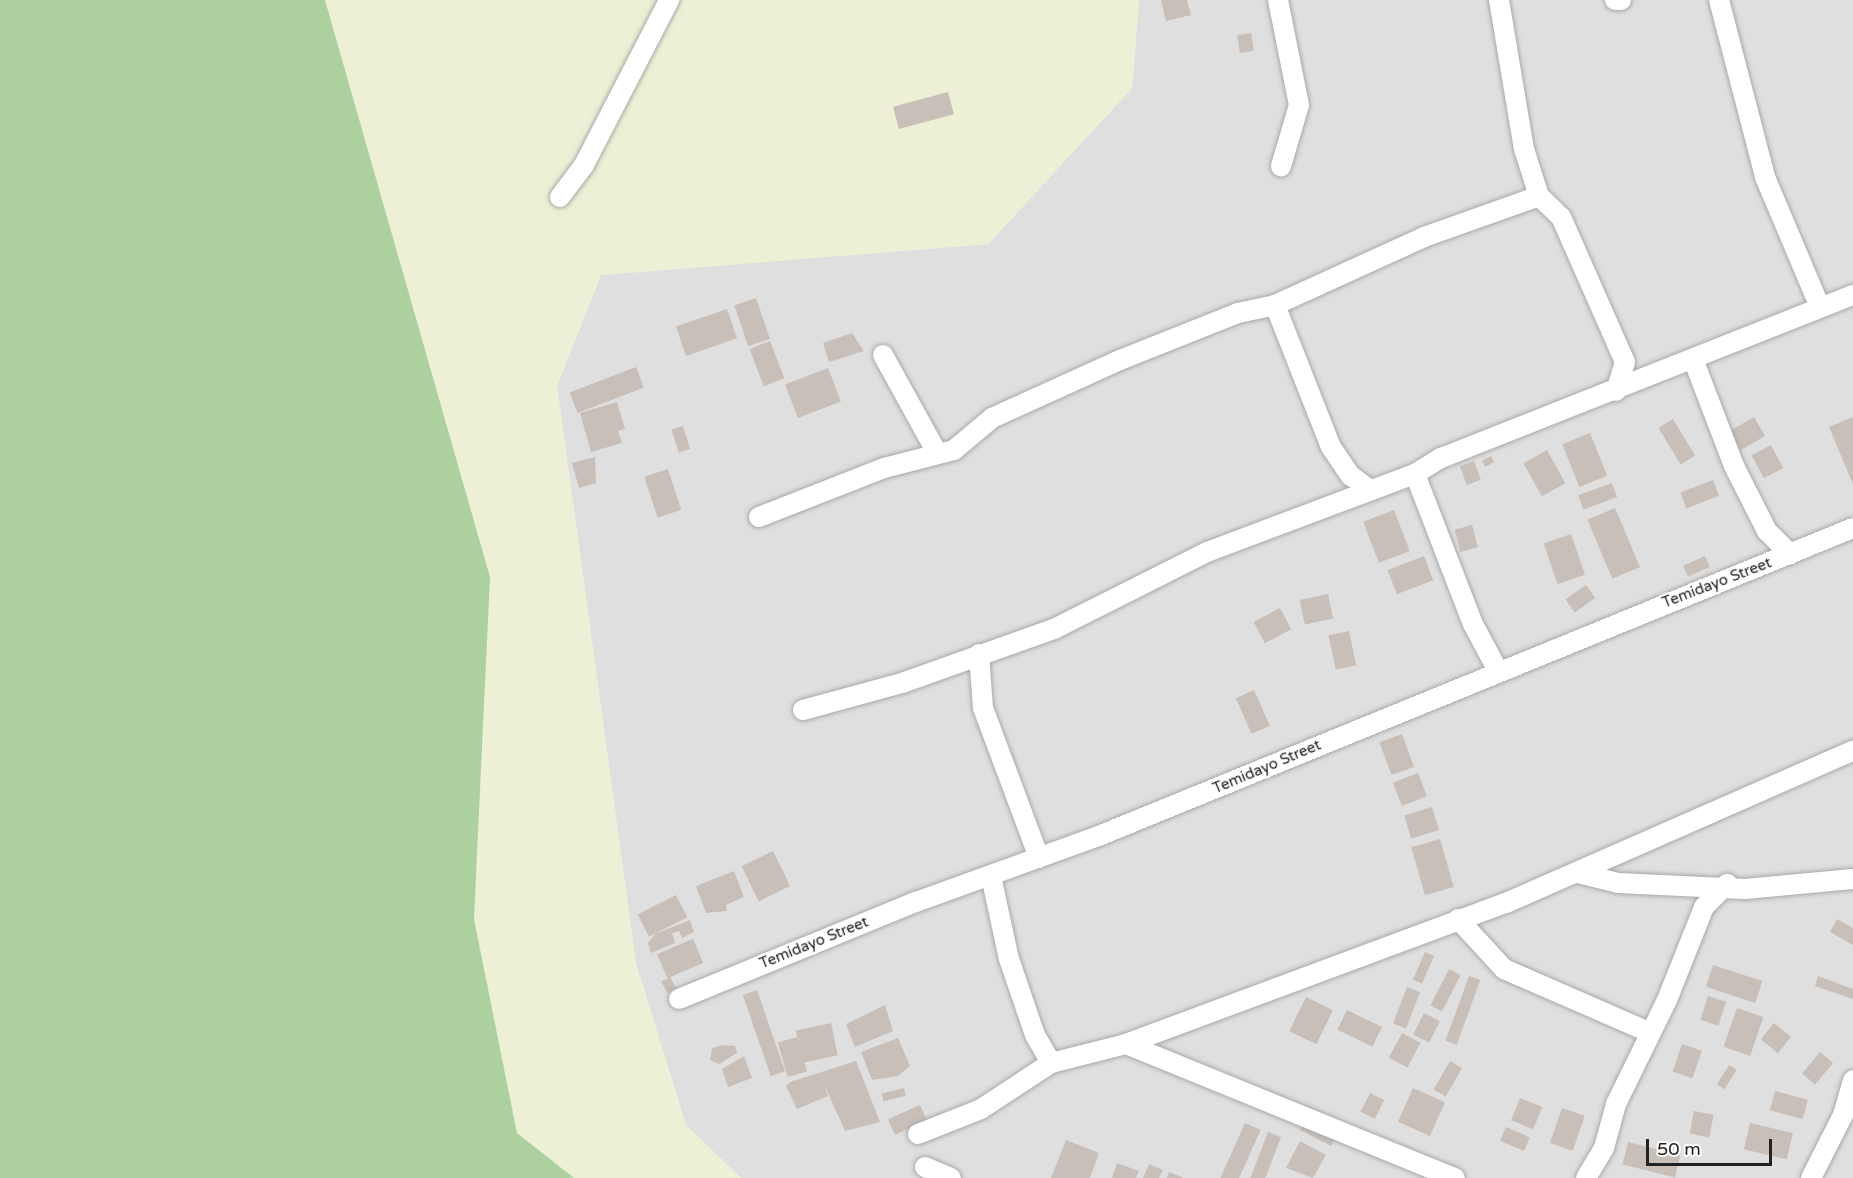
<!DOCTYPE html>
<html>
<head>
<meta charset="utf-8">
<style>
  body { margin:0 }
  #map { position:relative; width:1853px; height:1178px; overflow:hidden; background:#f2efe9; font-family:"Varela Round",sans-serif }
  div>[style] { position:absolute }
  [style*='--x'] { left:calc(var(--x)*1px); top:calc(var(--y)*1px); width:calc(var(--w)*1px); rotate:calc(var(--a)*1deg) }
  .residential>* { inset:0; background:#e0dfdf }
  .farmland>* { inset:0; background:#eef0d5 }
  .forest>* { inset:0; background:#add19e }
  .building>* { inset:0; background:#c7bfb8; transform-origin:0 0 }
  .roads { filter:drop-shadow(0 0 2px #a9a9a9) drop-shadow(0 0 2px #a9a9a9) }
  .minor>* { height:20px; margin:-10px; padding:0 10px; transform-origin:10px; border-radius:10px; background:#fff }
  span { translate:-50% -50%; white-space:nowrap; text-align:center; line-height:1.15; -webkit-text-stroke:5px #fff; paint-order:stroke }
  .street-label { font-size:15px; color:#222 }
  .scale { position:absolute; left:1646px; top:1139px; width:126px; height:27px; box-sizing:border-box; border:3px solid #222; border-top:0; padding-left:8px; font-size:18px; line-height:21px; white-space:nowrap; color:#222; -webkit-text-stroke:4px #fff; paint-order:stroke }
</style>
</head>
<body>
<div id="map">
  <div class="residential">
    <i style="clip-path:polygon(1139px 0,1853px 0,1853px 1178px,741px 1178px,686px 1125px,636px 964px,557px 386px,601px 275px,988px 244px,1132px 88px)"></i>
  </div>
  <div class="farmland">
    <i style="clip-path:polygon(325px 0,1139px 0,1132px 88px,988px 244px,601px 275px,557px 386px,636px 964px,686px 1125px,741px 1178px,574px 1178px,517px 1133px,474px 919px,490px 577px)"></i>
  </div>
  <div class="forest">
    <i style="clip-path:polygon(0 0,325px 0,490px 577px,474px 919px,517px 1133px,574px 1178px,0 1178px)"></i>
  </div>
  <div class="building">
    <i style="clip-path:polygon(1161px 0,1187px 0,1191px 15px,1166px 21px)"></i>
    <i style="left:1251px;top:33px;width:18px;height:14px;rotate:81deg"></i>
    <i style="left:948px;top:92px;width:23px;height:57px;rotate:75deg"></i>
    <i style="left:756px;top:298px;width:43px;height:23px;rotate:71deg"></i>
    <i style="left:727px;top:309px;width:31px;height:54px;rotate:71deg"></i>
    <i style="clip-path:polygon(852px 333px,864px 351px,829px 362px,823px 343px)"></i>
    <i style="left:770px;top:341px;width:40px;height:22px;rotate:69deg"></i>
    <i style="left:636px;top:367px;width:22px;height:71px;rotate:69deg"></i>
    <i style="left:828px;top:368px;width:36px;height:46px;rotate:69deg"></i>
    <i style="clip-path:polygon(617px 402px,625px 429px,618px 431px,622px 443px,591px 452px,580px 413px)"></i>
    <i style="left:1754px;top:417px;width:22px;height:28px;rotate:60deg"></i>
    <i style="clip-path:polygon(1853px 417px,1853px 484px,1829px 427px)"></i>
    <i style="left:1673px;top:419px;width:43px;height:17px;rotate:59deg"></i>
    <i style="left:683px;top:426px;width:24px;height:12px;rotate:73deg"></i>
    <i style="left:1590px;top:433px;width:46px;height:30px;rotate:68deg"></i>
    <i style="left:1771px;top:445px;width:26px;height:22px;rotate:62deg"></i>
    <i style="left:1547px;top:450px;width:38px;height:27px;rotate:61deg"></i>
    <i style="left:1491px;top:456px;width:7px;height:10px;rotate:63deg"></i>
    <i style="clip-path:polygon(595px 457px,596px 483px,579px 488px,572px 463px)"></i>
    <i style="left:1474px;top:461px;width:20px;height:15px;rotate:70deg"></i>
    <i style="left:668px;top:469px;width:43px;height:25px;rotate:72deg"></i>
    <i style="left:1713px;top:480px;width:17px;height:35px;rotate:69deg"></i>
    <i style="left:1612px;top:483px;width:15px;height:36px;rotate:70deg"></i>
    <i style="left:1615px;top:508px;width:64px;height:30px;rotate:67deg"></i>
    <i style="left:1394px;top:510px;width:44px;height:33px;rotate:69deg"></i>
    <i style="left:1472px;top:525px;width:23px;height:18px;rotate:75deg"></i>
    <i style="left:1571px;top:534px;width:43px;height:29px;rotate:71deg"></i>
    <i style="left:1424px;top:556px;width:26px;height:39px;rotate:69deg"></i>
    <i style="left:1705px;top:556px;width:12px;height:24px;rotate:66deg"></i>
    <i style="left:1586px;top:585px;width:16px;height:25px;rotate:55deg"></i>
    <i style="left:1328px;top:594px;width:25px;height:29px;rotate:78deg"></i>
    <i style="left:1280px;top:608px;width:24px;height:30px;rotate:62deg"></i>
    <i style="left:1349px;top:631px;width:35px;height:21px;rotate:78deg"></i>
    <i style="left:1254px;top:690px;width:39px;height:20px;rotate:66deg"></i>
    <i style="left:1402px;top:734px;width:35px;height:24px;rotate:70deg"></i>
    <i style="left:1418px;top:773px;width:25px;height:27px;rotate:69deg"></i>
    <i style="left:1432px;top:807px;width:24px;height:29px;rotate:73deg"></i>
    <i style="left:1440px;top:839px;width:50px;height:30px;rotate:74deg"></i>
    <i style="left:773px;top:851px;width:39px;height:35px;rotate:64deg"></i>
    <i style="clip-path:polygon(734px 871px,744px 897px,726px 905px,727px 911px,706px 913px,696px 886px)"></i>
    <i style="left:676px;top:895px;width:25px;height:43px;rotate:63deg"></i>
    <i style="clip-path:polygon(1837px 919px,1853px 928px,1853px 945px,1830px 932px)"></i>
    <i style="clip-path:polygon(690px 920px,694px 932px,682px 938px,679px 931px,672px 933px,675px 943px,651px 953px,648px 943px,655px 934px)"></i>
    <i style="left:693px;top:939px;width:26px;height:39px;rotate:67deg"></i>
    <i style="left:1425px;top:952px;width:10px;height:30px;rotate:24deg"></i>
    <i style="left:1713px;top:965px;width:52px;height:23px;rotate:18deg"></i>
    <i style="left:1449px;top:969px;width:13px;height:41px;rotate:27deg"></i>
    <i style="left:1469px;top:976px;width:12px;height:69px;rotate:20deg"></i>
    <i style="clip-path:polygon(1818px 976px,1853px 989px,1853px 999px,1815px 986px)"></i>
    <i style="left:670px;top:977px;width:13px;height:10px;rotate:61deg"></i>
    <i style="left:1407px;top:987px;width:14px;height:39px;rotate:21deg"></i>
    <i style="left:757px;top:990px;width:86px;height:15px;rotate:71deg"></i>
    <i style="left:1708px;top:996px;width:19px;height:25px;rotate:18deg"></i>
    <i style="left:1306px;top:997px;width:30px;height:38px;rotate:26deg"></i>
    <i style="clip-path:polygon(885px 1005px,893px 1031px,855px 1047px,846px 1024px)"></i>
    <i style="left:1737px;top:1008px;width:28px;height:41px;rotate:19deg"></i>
    <i style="left:1347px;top:1010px;width:39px;height:22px;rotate:26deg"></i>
    <i style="left:1424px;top:1013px;width:18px;height:24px;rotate:27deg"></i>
    <i style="left:831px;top:1023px;width:33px;height:36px;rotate:78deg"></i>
    <i style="left:1774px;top:1023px;width:22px;height:21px;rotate:39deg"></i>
    <i style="left:1402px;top:1033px;width:21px;height:28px;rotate:28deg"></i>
    <i style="left:797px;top:1037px;width:36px;height:20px;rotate:74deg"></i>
    <i style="clip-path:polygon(898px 1038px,910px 1066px,898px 1076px,872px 1080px,861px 1052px)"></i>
    <i style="left:1682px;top:1044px;width:21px;height:29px;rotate:19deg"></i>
    <i style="clip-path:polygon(723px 1045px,735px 1046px,737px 1053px,719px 1064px,710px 1060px,712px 1048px)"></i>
    <i style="left:1820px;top:1052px;width:17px;height:28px;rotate:40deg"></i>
    <i style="clip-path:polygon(744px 1056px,752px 1078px,728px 1087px,722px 1069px)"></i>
    <i style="clip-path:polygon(856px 1061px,880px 1122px,845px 1131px,824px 1084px,828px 1096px,797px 1109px,786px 1086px,790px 1082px)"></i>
    <i style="left:1450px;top:1061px;width:14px;height:33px;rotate:30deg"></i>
    <i style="left:1729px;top:1065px;width:9px;height:23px;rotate:32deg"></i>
    <i style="left:904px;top:1088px;width:8px;height:23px;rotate:76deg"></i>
    <i style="left:1413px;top:1088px;width:35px;height:37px;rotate:24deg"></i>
    <i style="left:1775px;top:1091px;width:34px;height:20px;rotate:15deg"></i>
    <i style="left:1370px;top:1093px;width:16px;height:21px;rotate:27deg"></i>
    <i style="left:1520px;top:1098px;width:24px;height:24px;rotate:22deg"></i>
    <i style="left:920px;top:1105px;width:17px;height:35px;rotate:66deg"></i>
    <i style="left:1562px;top:1108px;width:24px;height:37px;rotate:19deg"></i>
    <i style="left:1694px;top:1111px;width:20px;height:23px;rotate:11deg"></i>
    <i style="left:1304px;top:1122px;width:35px;height:9px;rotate:27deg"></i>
    <i style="left:1245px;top:1123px;width:17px;height:60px;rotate:24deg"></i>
    <i style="left:1750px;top:1123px;width:44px;height:27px;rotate:13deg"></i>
    <i style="left:1506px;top:1127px;width:26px;height:15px;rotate:23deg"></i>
    <i style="left:1268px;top:1132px;width:14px;height:50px;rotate:21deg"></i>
    <i style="clip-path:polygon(1066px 1140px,1099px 1153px,1090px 1178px,1051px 1178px)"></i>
    <i style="clip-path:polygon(1300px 1141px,1326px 1155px,1313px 1178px,1286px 1168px)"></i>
    <i style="left:1628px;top:1142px;width:54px;height:23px;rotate:14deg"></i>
    <i style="clip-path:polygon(1117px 1163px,1139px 1171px,1136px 1178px,1112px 1178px)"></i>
    <i style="clip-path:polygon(1149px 1164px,1163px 1170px,1159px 1178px,1143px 1178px)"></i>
    <i style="clip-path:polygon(1169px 1172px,1184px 1178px,1167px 1178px)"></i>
  </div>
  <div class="roads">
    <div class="minor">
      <i style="--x:1278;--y:0;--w:107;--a:78.7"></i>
      <i style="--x:1299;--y:105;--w:64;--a:106.4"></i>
      <i style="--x:1499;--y:0;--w:151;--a:80.5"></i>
      <i style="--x:1524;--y:149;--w:49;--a:72.3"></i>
      <i style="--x:1539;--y:196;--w:30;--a:44"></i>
      <i style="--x:1561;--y:217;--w:158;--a:66.2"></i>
      <i style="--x:1625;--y:362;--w:30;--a:107"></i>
      <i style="--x:1615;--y:0;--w:6;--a:0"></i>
      <i style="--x:1719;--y:0;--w:183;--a:75.4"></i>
      <i style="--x:1765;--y:177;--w:141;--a:67.1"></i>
      <i style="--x:560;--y:197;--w:40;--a:-53"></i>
      <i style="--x:584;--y:165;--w:186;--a:-62.7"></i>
      <i style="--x:1275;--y:305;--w:153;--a:68.5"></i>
      <i style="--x:1331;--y:447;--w:34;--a:56"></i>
      <i style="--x:1350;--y:475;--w:21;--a:37"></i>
      <i style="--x:883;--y:355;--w:112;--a:61.1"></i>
      <i style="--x:1693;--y:359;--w:115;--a:69"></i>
      <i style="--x:1734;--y:466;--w:73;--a:63.1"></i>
      <i style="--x:1767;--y:531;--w:33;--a:45"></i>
      <i style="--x:1415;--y:474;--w:161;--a:68.9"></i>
      <i style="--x:1473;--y:624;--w:51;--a:61.9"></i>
      <i style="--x:759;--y:517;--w:134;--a:-21.4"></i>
      <i style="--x:884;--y:468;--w:72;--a:-14.4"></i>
      <i style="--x:954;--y:450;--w:50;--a:-40.1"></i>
      <i style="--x:992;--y:418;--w:141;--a:-24.4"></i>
      <i style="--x:1120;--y:360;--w:127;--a:-21.7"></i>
      <i style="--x:1238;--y:313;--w:38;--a:-12"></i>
      <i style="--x:1275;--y:305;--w:164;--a:-24.5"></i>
      <i style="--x:1424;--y:237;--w:122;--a:-19.6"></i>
      <i style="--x:979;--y:654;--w:54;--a:85.8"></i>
      <i style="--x:983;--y:708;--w:160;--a:69.5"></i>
      <i style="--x:803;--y:710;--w:103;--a:-15.3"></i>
      <i style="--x:902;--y:683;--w:161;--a:-19.6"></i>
      <i style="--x:1054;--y:629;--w:171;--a:-26.7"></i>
      <i style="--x:1207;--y:552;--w:222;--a:-20.6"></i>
      <i style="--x:1415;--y:474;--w:31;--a:-32"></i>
      <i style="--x:1441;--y:458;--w:443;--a:-21.6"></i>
      <i style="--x:1578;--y:873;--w:41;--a:14"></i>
      <i style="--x:1618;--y:883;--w:127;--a:2.7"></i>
      <i style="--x:1745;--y:889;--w:108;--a:-5.3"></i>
      <i style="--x:991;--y:876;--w:85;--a:77.8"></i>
      <i style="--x:1009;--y:959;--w:80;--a:71.1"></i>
      <i style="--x:1035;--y:1035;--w:32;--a:60"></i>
      <i style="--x:1458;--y:919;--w:68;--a:47.4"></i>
      <i style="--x:1504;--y:969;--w:160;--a:23.5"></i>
      <i style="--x:679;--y:999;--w:256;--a:-22.3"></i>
      <i style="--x:916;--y:902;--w:197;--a:-19.9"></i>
      <i style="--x:1101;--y:835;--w:812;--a:-22.21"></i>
      <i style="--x:1126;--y:1044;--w:405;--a:-20.4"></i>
      <i style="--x:1506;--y:903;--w:379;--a:-23.7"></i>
      <i style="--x:918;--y:1134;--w:68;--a:-21.6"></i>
      <i style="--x:981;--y:1109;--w:84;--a:-33.3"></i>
      <i style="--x:1051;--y:1063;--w:77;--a:-14.2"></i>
      <i style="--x:1126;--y:1044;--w:355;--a:22.2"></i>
      <i style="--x:925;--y:1167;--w:28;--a:23"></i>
      <i style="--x:1586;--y:1178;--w:35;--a:-59"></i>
      <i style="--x:1604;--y:1148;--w:46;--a:-74.7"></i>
      <i style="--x:1616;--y:1104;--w:116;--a:-63.9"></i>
      <i style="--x:1667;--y:1000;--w:100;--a:-68.3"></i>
      <i style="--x:1704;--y:907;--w:33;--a:-45"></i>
      <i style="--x:1811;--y:1178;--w:71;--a:-63.1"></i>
      <i style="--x:1843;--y:1115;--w:36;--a:-74"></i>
    </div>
  </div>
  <div class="street-label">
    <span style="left:1717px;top:583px;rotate:-21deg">Temidayo Street</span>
    <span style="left:1267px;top:767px;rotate:-23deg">Temidayo Street</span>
    <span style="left:814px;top:943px;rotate:-22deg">Temidayo Street</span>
  </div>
  <div class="scale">50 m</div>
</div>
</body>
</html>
